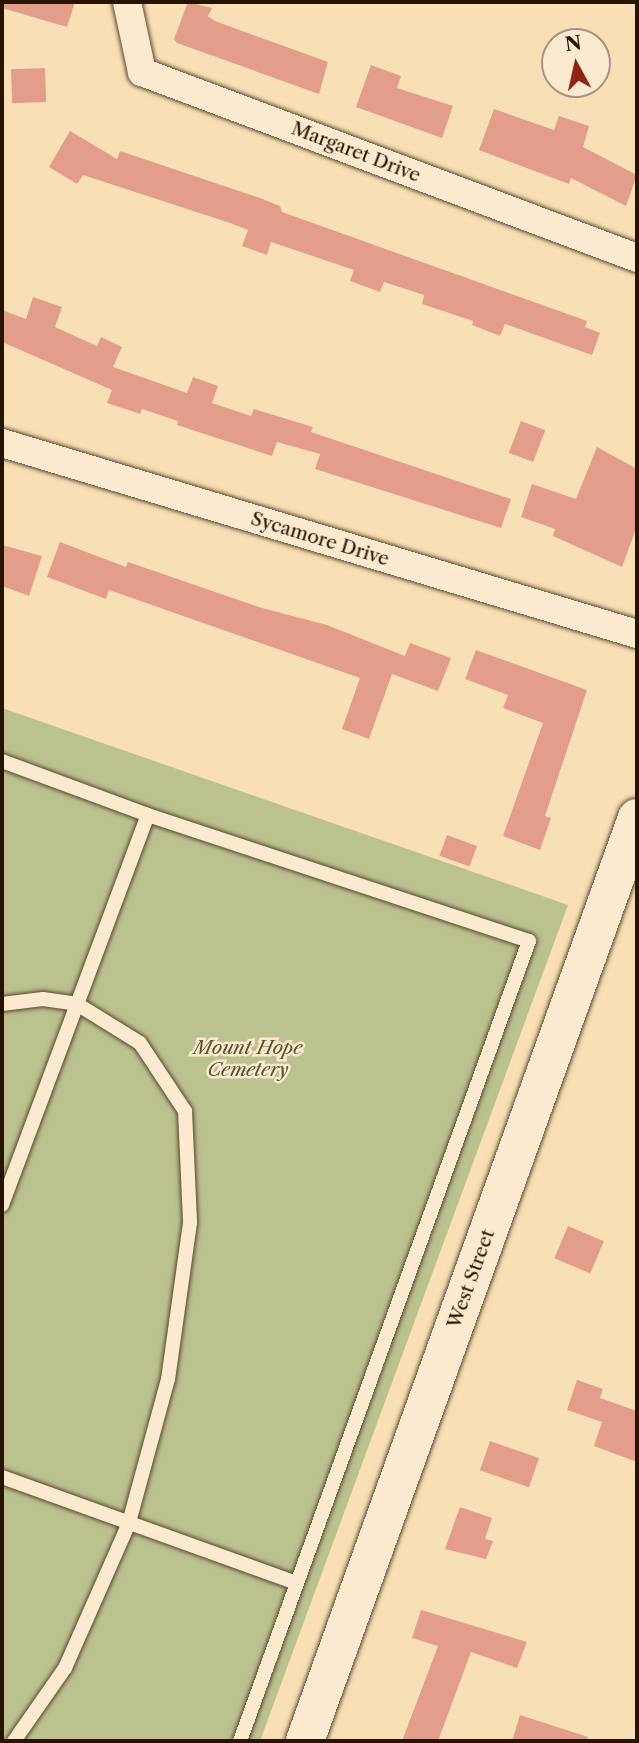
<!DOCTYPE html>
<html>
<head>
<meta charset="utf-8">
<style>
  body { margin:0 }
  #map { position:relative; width:639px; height:1743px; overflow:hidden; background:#f9dfb5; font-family:"Libre Caslon Text",serif }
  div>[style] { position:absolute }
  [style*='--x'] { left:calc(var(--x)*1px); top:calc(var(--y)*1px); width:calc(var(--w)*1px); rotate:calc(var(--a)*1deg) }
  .green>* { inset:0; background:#bbc290 }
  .building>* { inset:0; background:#e29e8a; transform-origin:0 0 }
  .roads { filter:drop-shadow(0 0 2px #5b472e) drop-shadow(0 0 2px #5b472e) }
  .lane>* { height:14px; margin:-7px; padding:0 7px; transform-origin:7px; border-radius:7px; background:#fbeacf }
  .street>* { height:28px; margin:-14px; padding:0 14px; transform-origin:14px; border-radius:14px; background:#fbeacf }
  .secondary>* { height:38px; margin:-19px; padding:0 19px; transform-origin:19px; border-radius:19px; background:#fbeacf }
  span { translate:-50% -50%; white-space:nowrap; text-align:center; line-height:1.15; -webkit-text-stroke:5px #fbeacf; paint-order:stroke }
  .street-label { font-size:19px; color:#261401 }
  .park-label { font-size:19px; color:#5a5133; font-style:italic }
  .frame { position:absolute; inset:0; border:4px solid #261401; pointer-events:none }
  .north { position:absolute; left:541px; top:28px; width:70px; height:70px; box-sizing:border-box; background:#fbeacf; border:2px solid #a6947d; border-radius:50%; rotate:352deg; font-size:19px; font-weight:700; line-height:28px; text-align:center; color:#261401 }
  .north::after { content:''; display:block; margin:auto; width:24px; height:32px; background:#8f2418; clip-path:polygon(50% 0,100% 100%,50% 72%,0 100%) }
</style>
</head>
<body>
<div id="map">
  <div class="green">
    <i style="clip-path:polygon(2px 708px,568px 905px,260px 1741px,2px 1741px)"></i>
  </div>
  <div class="building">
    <i style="clip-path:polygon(2px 2px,75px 2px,67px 27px,2px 8px)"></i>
    <i style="clip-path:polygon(188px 2px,212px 8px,208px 16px,215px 21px,328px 62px,319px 94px,177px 43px,174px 39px)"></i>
    <i style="clip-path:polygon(371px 65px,401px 76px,397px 88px,453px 106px,442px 138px,356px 107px)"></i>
    <i style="left:45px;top:68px;width:34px;height:34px;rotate:88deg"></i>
    <i style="clip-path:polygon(494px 109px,554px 130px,559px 116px,589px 126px,583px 147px,637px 175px,626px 206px,571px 178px,569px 184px,479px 150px)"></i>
    <i style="clip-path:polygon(70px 131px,117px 159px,120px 151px,260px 198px,280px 206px,282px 212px,587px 321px,585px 327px,600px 333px,592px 355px,505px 324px,500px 336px,472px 325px,473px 321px,422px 304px,424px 295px,384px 282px,380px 292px,350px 281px,354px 270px,271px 242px,267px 255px,242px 246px,248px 230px,230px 223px,83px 175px,77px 184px,49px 167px)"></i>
    <i style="clip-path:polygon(33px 297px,62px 307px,55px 327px,97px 346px,101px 337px,122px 347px,113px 367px,187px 393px,193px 377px,218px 386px,212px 403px,251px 416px,254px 409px,313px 427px,311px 432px,511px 499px,501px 528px,315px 469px,320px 454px,277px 442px,272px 456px,177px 425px,178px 421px,142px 409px,140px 414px,107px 403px,112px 390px,2px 342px,2px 310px,26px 319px)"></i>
    <i style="left:521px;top:421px;width:26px;height:34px;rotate:21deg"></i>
    <i style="clip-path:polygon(597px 447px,637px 469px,637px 526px,622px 567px,553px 536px,555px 529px,521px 517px,532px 484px,576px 499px)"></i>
    <i style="clip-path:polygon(60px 542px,126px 567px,128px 562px,262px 608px,327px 625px,405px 656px,410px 643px,451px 658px,438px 691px,392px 674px,369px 739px,342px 729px,360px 678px,109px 590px,106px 599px,47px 577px)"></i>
    <i style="clip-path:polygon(2px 545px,42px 556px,29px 596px,2px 586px)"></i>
    <i style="clip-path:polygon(476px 650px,587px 690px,545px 816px,551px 818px,540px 850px,503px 836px,543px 723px,503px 708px,508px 695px,465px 679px)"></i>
    <i style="left:447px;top:835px;width:32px;height:22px;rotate:20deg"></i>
    <i style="left:568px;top:1226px;width:39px;height:35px;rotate:23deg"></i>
    <i style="clip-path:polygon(577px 1380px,603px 1389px,600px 1398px,637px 1411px,637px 1462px,594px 1446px,602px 1422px,567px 1410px)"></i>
    <i style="left:490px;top:1441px;width:52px;height:31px;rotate:19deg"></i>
    <i style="clip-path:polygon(460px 1507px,492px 1518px,485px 1539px,493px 1541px,486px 1559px,445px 1549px)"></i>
    <i style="clip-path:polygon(421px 1610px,527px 1642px,517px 1668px,471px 1652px,438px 1741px,402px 1741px,438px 1646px,412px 1638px)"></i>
    <i style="clip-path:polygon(520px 1715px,588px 1737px,587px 1741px,512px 1741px)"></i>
  </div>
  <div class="roads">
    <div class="lane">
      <i style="--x:2;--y:761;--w:156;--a:20.3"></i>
      <i style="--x:148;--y:815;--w:401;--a:18.3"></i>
      <i style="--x:529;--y:941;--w:851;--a:109.86"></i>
      <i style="--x:2;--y:1004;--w:41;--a:-7"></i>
      <i style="--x:43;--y:999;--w:34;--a:8"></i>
      <i style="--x:77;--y:1004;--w:74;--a:31.8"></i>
      <i style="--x:140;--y:1043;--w:82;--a:56.5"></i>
      <i style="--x:185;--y:1111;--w:112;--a:87.4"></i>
      <i style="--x:190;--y:1223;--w:158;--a:98"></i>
      <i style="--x:168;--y:1379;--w:149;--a:105.2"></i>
      <i style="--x:129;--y:1523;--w:158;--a:113.8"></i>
      <i style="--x:65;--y:1668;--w:89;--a:124.9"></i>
      <i style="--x:2;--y:1205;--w:416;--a:-69.5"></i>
      <i style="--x:2;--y:1477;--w:313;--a:19.8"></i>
    </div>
    <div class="street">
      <i style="--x:127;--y:2;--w:72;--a:77.9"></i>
      <i style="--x:142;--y:72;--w:529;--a:20.59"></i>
      <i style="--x:2;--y:443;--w:663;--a:16.74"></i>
    </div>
    <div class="secondary">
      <i style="--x:305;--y:1741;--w:981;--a:-70.22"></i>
    </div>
  </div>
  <div class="street-label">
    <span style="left:356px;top:152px;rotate:21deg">Margaret Drive</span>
    <span style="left:320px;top:539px;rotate:17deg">Sycamore Drive</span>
    <span style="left:471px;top:1279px;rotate:-70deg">West Street</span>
  </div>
  <div class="park-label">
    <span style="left:248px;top:1059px">Mount Hope<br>Cemetery</span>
  </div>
  <div class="frame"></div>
  <div class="north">N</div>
</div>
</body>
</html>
